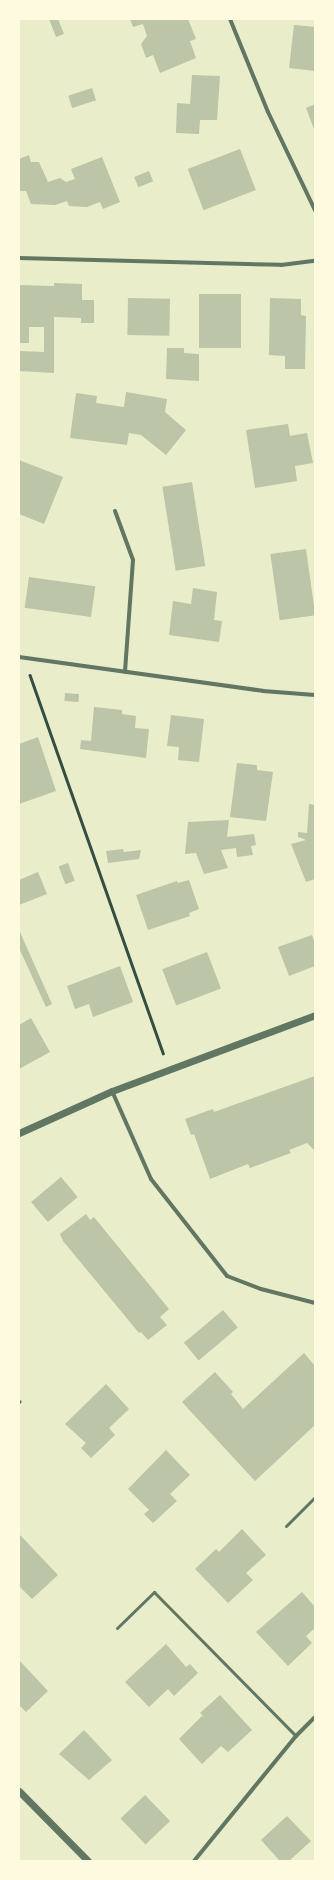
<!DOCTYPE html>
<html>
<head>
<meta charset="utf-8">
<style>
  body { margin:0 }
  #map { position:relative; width:334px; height:1880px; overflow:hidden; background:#e9edc9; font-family:Georgia,serif }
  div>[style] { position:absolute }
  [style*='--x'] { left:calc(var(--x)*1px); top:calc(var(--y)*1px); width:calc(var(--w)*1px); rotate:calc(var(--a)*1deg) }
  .building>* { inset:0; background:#bcc5a7; transform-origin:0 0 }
  .path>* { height:2.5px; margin:-1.25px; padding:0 1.25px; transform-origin:1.25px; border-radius:1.25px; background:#344e41 }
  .service>* { height:3px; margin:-1.5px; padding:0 1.5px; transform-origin:1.5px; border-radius:1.5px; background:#617663 }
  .minor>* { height:4px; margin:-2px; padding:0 2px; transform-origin:2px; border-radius:2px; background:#617663 }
  .tertiary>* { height:7px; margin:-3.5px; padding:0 3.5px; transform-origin:3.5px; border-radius:3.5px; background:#617663 }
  span { translate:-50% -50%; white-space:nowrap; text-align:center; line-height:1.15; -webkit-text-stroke:3px #fefae0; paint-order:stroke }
  .frame { position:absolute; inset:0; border:20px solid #fefae0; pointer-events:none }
</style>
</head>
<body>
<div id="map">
  <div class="building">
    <i style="clip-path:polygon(49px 19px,58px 19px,64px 34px,56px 37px)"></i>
    <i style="clip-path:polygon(130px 19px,188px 19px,196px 39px,190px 41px,196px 58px,160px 73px,153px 55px,146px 58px,141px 44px,147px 36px,143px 24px,133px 27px)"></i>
    <i style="clip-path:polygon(294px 25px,315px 27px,315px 71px,289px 68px)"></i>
    <i style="clip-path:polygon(192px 75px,220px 76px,217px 120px,200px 120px,199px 134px,176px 133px,177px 103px,190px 104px)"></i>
    <i style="left:92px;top:88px;width:13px;height:25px;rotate:72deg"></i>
    <i style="clip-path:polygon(315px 104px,315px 132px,306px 108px)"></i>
    <i style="left:240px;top:149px;width:44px;height:56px;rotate:69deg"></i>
    <i style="clip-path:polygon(29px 155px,31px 162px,39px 162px,48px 182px,60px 178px,66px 182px,75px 179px,71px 169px,102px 157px,120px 202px,103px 209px,100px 202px,87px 207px,69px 206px,67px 201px,55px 205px,31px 204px,26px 191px,19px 191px,19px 159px)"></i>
    <i style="left:149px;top:171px;width:11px;height:16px;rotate:68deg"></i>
    <i style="clip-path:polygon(54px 283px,82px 284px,82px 300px,94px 300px,94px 323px,81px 323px,81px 318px,54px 317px,54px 373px,19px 371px,20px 351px,44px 352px,44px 327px,29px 327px,29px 343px,19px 343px,19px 285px,54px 286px)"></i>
    <i style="left:199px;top:294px;width:42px;height:54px"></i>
    <i style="left:128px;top:298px;width:42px;height:37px;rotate:1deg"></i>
    <i style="clip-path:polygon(270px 298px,301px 299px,301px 315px,306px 316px,305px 369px,285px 369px,285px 356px,269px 355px)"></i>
    <i style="clip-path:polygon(167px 348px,184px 348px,184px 353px,199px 354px,199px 381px,166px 379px)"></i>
    <i style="clip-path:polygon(126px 392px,167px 399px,165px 412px,186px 430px,166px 455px,141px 435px,129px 433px,127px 445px,70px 438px,76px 393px,97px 396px,96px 403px,124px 407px)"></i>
    <i style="clip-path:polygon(288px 424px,290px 436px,307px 433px,313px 463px,295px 466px,297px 481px,255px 488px,246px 430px)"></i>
    <i style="clip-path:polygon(19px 460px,63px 477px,44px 524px,19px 514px)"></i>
    <i style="left:192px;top:482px;width:85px;height:30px;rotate:81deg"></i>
    <i style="left:306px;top:549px;width:67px;height:36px;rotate:82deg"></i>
    <i style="left:29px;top:577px;width:67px;height:31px;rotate:8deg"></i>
    <i style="clip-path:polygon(193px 588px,217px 592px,214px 620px,222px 621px,219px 642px,169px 635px,173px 601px,191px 604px)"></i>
    <i style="left:65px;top:693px;width:14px;height:8px;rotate:4deg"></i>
    <i style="clip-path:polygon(94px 707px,122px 710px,122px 714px,136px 716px,135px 728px,149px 729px,146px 758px,80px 749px,81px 740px,91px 741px)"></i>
    <i style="clip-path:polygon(171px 715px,204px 719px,199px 762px,178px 760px,179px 747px,167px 746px)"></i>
    <i style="clip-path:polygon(38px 737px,56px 791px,19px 804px,19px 744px)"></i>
    <i style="clip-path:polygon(237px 763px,257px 765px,257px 770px,273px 772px,266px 821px,230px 817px)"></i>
    <i style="clip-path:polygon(309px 804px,315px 805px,315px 879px,306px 882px,291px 844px,306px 840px,298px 837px,298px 832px,307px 833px)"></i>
    <i style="clip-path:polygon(229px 820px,227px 837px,254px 834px,256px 845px,251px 846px,253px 855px,237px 857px,236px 848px,221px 850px,228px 868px,204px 874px,196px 853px,185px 854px,188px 822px)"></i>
    <i style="clip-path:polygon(123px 849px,124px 852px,141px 850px,139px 859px,108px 863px,106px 851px)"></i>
    <i style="left:68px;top:863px;width:19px;height:10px;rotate:69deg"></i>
    <i style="clip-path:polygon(38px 872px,47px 894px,19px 905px,19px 880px)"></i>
    <i style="clip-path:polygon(189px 880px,199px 909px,189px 913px,190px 916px,148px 930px,136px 895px,177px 881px,178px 883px)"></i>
    <i style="clip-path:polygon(19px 930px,52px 1004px,46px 1007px,19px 948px)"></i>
    <i style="clip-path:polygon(312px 935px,315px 944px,315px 966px,289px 976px,278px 947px)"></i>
    <i style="left:207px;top:952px;width:39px;height:48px;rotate:69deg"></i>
    <i style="clip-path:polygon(120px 966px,133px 1002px,93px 1017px,89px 1004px,75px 1009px,67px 986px)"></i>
    <i style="clip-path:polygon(31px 1018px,50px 1052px,19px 1069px,19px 1025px)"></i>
    <i style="clip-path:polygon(315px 1076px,315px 1151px,307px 1143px,289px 1150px,291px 1153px,250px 1168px,248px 1164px,210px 1179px,194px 1134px,191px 1135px,185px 1119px,213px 1109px,214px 1112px)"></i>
    <i style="left:61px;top:1177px;width:26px;height:39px;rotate:50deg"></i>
    <i style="clip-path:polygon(86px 1214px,90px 1220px,94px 1217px,169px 1309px,160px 1317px,167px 1325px,148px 1340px,141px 1332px,139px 1333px,63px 1241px,60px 1234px)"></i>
    <i style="left:223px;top:1310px;width:23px;height:51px;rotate:50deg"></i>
    <i style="clip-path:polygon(304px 1353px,315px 1366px,315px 1425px,255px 1481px,182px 1402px,215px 1372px,233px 1392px,231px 1394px,243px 1409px)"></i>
    <i style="clip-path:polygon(106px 1384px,129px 1409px,109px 1428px,115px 1435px,91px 1458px,81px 1448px,86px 1443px,65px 1424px)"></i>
    <i style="clip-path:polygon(166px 1450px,190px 1475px,170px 1494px,177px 1501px,153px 1523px,144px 1514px,149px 1510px,128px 1489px)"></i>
    <i style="clip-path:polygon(242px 1529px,266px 1555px,246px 1573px,253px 1580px,228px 1603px,195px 1569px,216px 1549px,219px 1552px)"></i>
    <i style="clip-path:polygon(19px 1534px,58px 1575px,32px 1599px,19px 1586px)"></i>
    <i style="clip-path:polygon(302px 1592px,315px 1607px,315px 1628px,306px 1636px,312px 1643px,288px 1666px,256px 1632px)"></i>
    <i style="clip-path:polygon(166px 1644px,186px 1667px,190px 1664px,198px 1673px,174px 1696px,168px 1689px,149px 1707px,125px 1682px)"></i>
    <i style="clip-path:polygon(19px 1660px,48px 1691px,26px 1712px,19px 1705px)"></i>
    <i style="clip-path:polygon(220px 1695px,252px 1730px,228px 1752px,221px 1746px,202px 1764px,179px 1739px,202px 1716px,205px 1718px,200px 1713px)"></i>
    <i style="clip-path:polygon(84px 1730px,112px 1760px,89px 1780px,59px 1754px)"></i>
    <i style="left:145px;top:1795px;width:36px;height:34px;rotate:46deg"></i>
    <i style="clip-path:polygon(287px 1816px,311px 1841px,289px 1861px,280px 1861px,261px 1840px)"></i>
  </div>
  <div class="path">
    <i style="--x:30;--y:675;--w:401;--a:70.6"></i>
  </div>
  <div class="service">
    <i style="--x:19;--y:1402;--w:1;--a:-45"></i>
    <i style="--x:286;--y:1526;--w:41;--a:-45"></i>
    <i style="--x:117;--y:1628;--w:52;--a:-44.2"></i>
    <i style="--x:154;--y:1592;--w:202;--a:45.4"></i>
  </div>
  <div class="minor">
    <i style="--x:230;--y:19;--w:100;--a:67.8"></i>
    <i style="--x:268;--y:112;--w:109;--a:64.4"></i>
    <i style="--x:19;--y:258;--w:262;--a:1.5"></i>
    <i style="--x:281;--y:265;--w:34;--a:-7"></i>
    <i style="--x:115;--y:511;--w:52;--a:69.8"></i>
    <i style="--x:133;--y:560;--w:112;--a:94.1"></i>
    <i style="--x:19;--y:657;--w:246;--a:7.9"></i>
    <i style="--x:263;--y:691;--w:52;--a:4.4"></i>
    <i style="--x:112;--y:1091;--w:96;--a:66.1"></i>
    <i style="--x:151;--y:1179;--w:123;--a:51.9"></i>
    <i style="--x:227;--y:1276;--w:36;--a:21"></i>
    <i style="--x:261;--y:1289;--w:56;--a:14.5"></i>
    <i style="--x:194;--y:1861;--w:161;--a:-50.8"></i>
    <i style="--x:296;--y:1736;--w:27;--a:-45"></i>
  </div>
  <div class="tertiary">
    <i style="--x:19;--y:1133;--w:102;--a:-24.3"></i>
    <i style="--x:112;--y:1091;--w:217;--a:-20.5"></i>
    <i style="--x:19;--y:1791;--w:98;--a:45.4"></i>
  </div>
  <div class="frame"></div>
</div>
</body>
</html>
